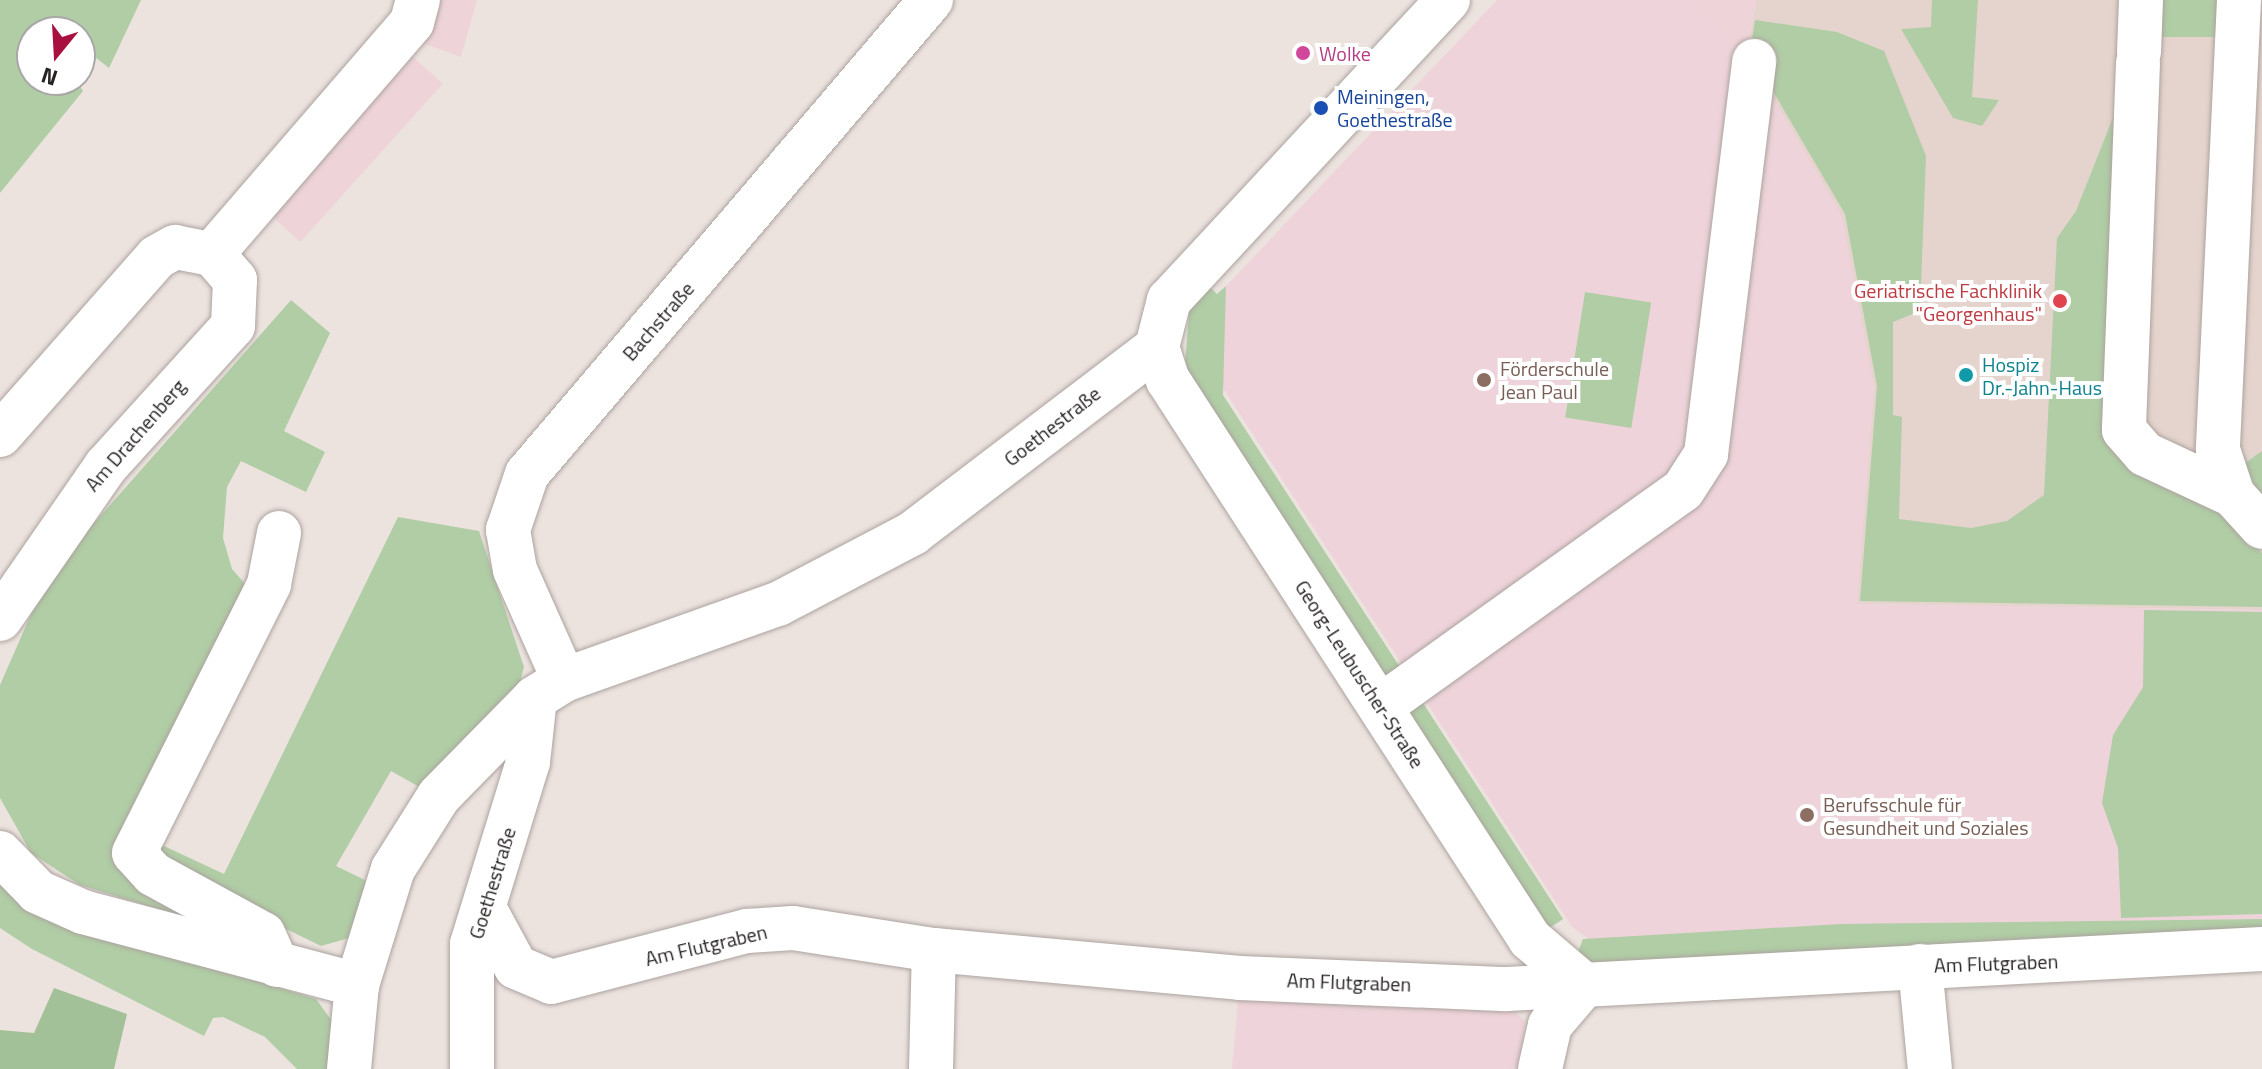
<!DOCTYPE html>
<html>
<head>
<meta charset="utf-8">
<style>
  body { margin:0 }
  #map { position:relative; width:2262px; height:1069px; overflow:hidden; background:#ece3df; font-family:"Titillium Web",sans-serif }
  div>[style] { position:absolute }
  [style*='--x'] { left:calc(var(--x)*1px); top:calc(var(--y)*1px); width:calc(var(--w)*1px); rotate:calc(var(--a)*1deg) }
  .built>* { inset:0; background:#e5d4cd }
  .industrial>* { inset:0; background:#eed4d8; transform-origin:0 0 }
  .education>* { inset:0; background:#eed4da }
  .green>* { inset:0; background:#b0cda5; transform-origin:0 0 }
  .forest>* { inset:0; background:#a3c199 }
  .roads { filter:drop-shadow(0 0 2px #aca39f) drop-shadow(0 0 2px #aca39f) }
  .minor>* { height:44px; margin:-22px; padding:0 22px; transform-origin:22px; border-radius:22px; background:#fff }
  .dots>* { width:22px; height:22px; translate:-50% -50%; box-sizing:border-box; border:4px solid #fff; border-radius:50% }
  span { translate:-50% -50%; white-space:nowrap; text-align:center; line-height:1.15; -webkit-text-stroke:8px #fff; paint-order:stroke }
  .hotel-label { font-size:20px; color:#b23c85 }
  .left { translate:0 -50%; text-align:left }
  .transit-label { font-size:20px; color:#164399 }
  .health-label { font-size:20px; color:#be3a42 }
  .right { translate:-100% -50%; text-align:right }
  .street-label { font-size:20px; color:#272322 }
  .culture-label { font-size:20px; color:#0d838f }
  .education-label { font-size:20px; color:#785e54 }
  .north { position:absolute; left:16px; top:16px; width:80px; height:80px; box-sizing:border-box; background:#fff; border:2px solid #a9a7a7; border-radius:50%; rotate:198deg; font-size:22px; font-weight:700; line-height:32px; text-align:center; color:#272322 }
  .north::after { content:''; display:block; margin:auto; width:28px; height:36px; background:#a8113f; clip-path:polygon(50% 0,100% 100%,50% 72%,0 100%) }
</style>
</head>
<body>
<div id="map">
  <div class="built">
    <i style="clip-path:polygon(1756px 0,2262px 0,2262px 610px,1856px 604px,1874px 386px,1747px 53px)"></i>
  </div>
  <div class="industrial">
    <i style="clip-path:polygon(432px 0,477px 0,461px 57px,420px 42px)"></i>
    <i style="clip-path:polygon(1689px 0,1756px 0,1747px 53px)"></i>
    <i style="left:411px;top:55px;width:43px;height:213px;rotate:42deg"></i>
  </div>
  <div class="education">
    <i style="clip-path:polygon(1497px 0,1689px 0,1747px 53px,1842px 216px,1874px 386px,1857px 604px,2262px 610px,2262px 919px,1844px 926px,1596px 944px,1572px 927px,1221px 385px,1226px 286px)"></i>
    <i style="clip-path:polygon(1238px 1000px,1512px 1009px,1525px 1021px,1520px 1069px,1232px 1069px)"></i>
  </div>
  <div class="green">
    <i style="clip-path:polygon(0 0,141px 0,109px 68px,95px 57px,80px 75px,80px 32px,32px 32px,32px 80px,76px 80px,83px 91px,0 193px)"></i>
    <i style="clip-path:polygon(1932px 0,1978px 0,1972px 97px,1999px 100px,1982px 126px,1953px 118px,1901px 29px,1931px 27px)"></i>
    <i style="left:2150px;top:0;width:68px;height:37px"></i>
    <i style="clip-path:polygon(1755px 20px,1837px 32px,1884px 51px,1926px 156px,1920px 311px,1893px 322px,1893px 415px,1902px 417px,1899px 519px,1971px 528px,2007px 521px,2044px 495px,2057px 238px,2076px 211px,2114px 115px,2104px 428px,2112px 450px,2136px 473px,2217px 506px,2262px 553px,2262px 607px,1860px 601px,1877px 386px,1845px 214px,1750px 52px)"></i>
    <i style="clip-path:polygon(1226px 286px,1223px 395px,1405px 675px,1386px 687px,1185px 365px,1189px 312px,1210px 287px,1217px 294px)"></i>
    <i style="left:1585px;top:292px;width:67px;height:127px;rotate:9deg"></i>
    <i style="clip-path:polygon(291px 300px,330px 333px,284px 431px,325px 452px,306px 492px,241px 461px,227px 487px,223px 538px,232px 569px,253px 593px,132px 831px,179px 905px,177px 915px,80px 885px,31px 853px,0 798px,0 685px,36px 603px,81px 538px)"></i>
    <i style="clip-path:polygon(2262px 451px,2262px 495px,2241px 466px)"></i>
    <i style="clip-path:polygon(398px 517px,479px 531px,524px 667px,519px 686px,423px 789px,391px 771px,336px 866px,367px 881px,349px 938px,321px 946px,155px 865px,162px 845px,224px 874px)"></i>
    <i style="clip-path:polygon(2144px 610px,2262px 612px,2262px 914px,2121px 918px,2118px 848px,2102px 803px,2113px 735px,2143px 687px)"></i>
    <i style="left:1421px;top:700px;width:261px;height:22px;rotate:57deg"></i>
    <i style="clip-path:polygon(0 878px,200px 964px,316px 999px,332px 1021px,327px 1069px,297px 1069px,265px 1037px,223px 1017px,213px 1018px,204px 1036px,32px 949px,0 928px)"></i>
    <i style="clip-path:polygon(2262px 919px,2262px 937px,1630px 969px,1574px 962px,1583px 939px,1841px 924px)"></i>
  </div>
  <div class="forest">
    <i style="clip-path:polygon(54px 988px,127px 1014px,114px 1069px,0 1069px,0 1030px,34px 1033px)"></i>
  </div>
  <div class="roads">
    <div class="minor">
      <i style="--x:1448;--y:0;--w:410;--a:132.9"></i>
      <i style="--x:1169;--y:300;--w:49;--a:104.3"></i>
      <i style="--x:1157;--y:347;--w:35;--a:72"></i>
      <i style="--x:1168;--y:380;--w:666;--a:57.07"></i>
      <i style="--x:1530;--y:939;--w:71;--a:40.4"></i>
      <i style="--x:2239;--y:0;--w:450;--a:92.7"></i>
      <i style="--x:2218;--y:450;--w:47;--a:71.6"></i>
      <i style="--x:2233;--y:495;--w:43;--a:47.8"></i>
      <i style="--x:2139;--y:52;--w:52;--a:-87.8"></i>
      <i style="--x:2138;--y:63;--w:367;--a:92.2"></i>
      <i style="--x:2124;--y:430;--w:32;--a:49"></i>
      <i style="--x:2145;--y:454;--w:97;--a:25"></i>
      <i style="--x:0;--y:435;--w:237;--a:-48.6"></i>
      <i style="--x:157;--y:257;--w:21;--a:-29"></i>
      <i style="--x:175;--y:247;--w:38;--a:11"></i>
      <i style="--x:0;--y:619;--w:186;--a:-55.3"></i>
      <i style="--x:106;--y:466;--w:189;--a:-47.8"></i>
      <i style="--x:233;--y:326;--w:46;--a:-87.5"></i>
      <i style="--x:235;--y:280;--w:35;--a:-131"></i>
      <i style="--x:212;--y:254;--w:306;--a:-49.2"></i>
      <i style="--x:412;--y:22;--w:23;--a:-75"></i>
      <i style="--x:564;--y:680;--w:120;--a:-114"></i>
      <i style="--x:515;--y:570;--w:41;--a:-99.9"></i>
      <i style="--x:508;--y:530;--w:59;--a:-71.3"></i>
      <i style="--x:527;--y:474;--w:623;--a:-49.56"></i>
      <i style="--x:1381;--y:706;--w:371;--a:-35.6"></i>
      <i style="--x:1683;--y:490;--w:43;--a:-57.4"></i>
      <i style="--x:1706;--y:454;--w:396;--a:-83"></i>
      <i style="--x:0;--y:853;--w:54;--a:45.7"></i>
      <i style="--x:38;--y:892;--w:49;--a:24"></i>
      <i style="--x:83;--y:912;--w:284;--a:14.9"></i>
      <i style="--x:484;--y:908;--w:67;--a:61.5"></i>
      <i style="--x:516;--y:967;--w:38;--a:23"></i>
      <i style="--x:551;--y:982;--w:203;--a:-14.6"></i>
      <i style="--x:747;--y:931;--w:46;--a:-3.7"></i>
      <i style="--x:793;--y:928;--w:143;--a:8.9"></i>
      <i style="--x:934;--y:950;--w:307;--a:5.2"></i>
      <i style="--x:1240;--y:978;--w:267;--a:2.4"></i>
      <i style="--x:1507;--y:989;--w:756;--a:-3.03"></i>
      <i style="--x:277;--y:965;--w:34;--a:-114"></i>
      <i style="--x:263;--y:934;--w:125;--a:-151.4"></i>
      <i style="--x:153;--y:874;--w:28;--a:-132"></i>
      <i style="--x:134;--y:853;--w:301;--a:-63.3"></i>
      <i style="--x:269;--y:584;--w:52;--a:-78.9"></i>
      <i style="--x:1920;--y:966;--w:103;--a:84.5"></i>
      <i style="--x:349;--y:1069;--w:84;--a:-84.6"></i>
      <i style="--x:357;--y:985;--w:121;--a:-72.8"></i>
      <i style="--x:393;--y:869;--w:86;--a:-57.8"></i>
      <i style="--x:439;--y:796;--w:137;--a:-45.6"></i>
      <i style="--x:535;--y:698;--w:34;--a:-32"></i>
      <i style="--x:564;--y:680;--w:227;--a:-19.6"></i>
      <i style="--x:778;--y:604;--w:153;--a:-27.7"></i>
      <i style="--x:913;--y:533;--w:307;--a:-37.3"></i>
      <i style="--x:472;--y:1069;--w:125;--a:-90"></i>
      <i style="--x:472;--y:944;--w:190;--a:-72.9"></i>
      <i style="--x:528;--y:762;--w:64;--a:-83.8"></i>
      <i style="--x:931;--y:1069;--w:119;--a:-88.6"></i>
      <i style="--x:1540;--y:1069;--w:45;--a:-77.2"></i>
      <i style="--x:1550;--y:1025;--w:52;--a:-49.6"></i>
    </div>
  </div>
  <div class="dots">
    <i style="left:1303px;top:53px;background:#d1479c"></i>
    <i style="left:1321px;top:108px;background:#1a4fb4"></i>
    <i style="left:2060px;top:301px;background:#e0444e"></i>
    <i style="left:1966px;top:375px;background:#0f9aa8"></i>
    <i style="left:1484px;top:380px;background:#8d6e63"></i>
    <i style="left:1807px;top:815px;background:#8d6e63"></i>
  </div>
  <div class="hotel-label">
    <span class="left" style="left:1319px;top:53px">Wolke</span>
  </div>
  <div class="transit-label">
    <span class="left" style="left:1337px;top:108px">Meiningen,<br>Goethestraße</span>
  </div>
  <div class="health-label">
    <span class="right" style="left:2042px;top:302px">Geriatrische Fachklinik<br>"Georgenhaus"</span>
  </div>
  <div class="street-label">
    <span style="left:658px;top:321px;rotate:-49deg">Bachstraße</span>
    <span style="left:1052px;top:426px;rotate:-38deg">Goethestraße</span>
    <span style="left:135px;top:435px;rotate:-49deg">Am Drachenberg</span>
    <span style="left:1360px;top:674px;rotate:57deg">Georg-Leubuscher-Straße</span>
    <span style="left:492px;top:883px;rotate:-73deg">Goethestraße</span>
    <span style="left:706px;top:945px;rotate:-13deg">Am Flutgraben</span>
    <span style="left:1996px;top:963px;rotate:-2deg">Am Flutgraben</span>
    <span style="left:1349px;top:982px;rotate:2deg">Am Flutgraben</span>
  </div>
  <div class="culture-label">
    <span class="left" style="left:1982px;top:376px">Hospiz<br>Dr.-Jahn-Haus</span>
  </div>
  <div class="education-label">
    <span class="left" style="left:1500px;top:380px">Förderschule<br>Jean Paul</span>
    <span class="left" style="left:1823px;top:816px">Berufsschule für<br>Gesundheit und Soziales</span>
  </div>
  <div class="north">N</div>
</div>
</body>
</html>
